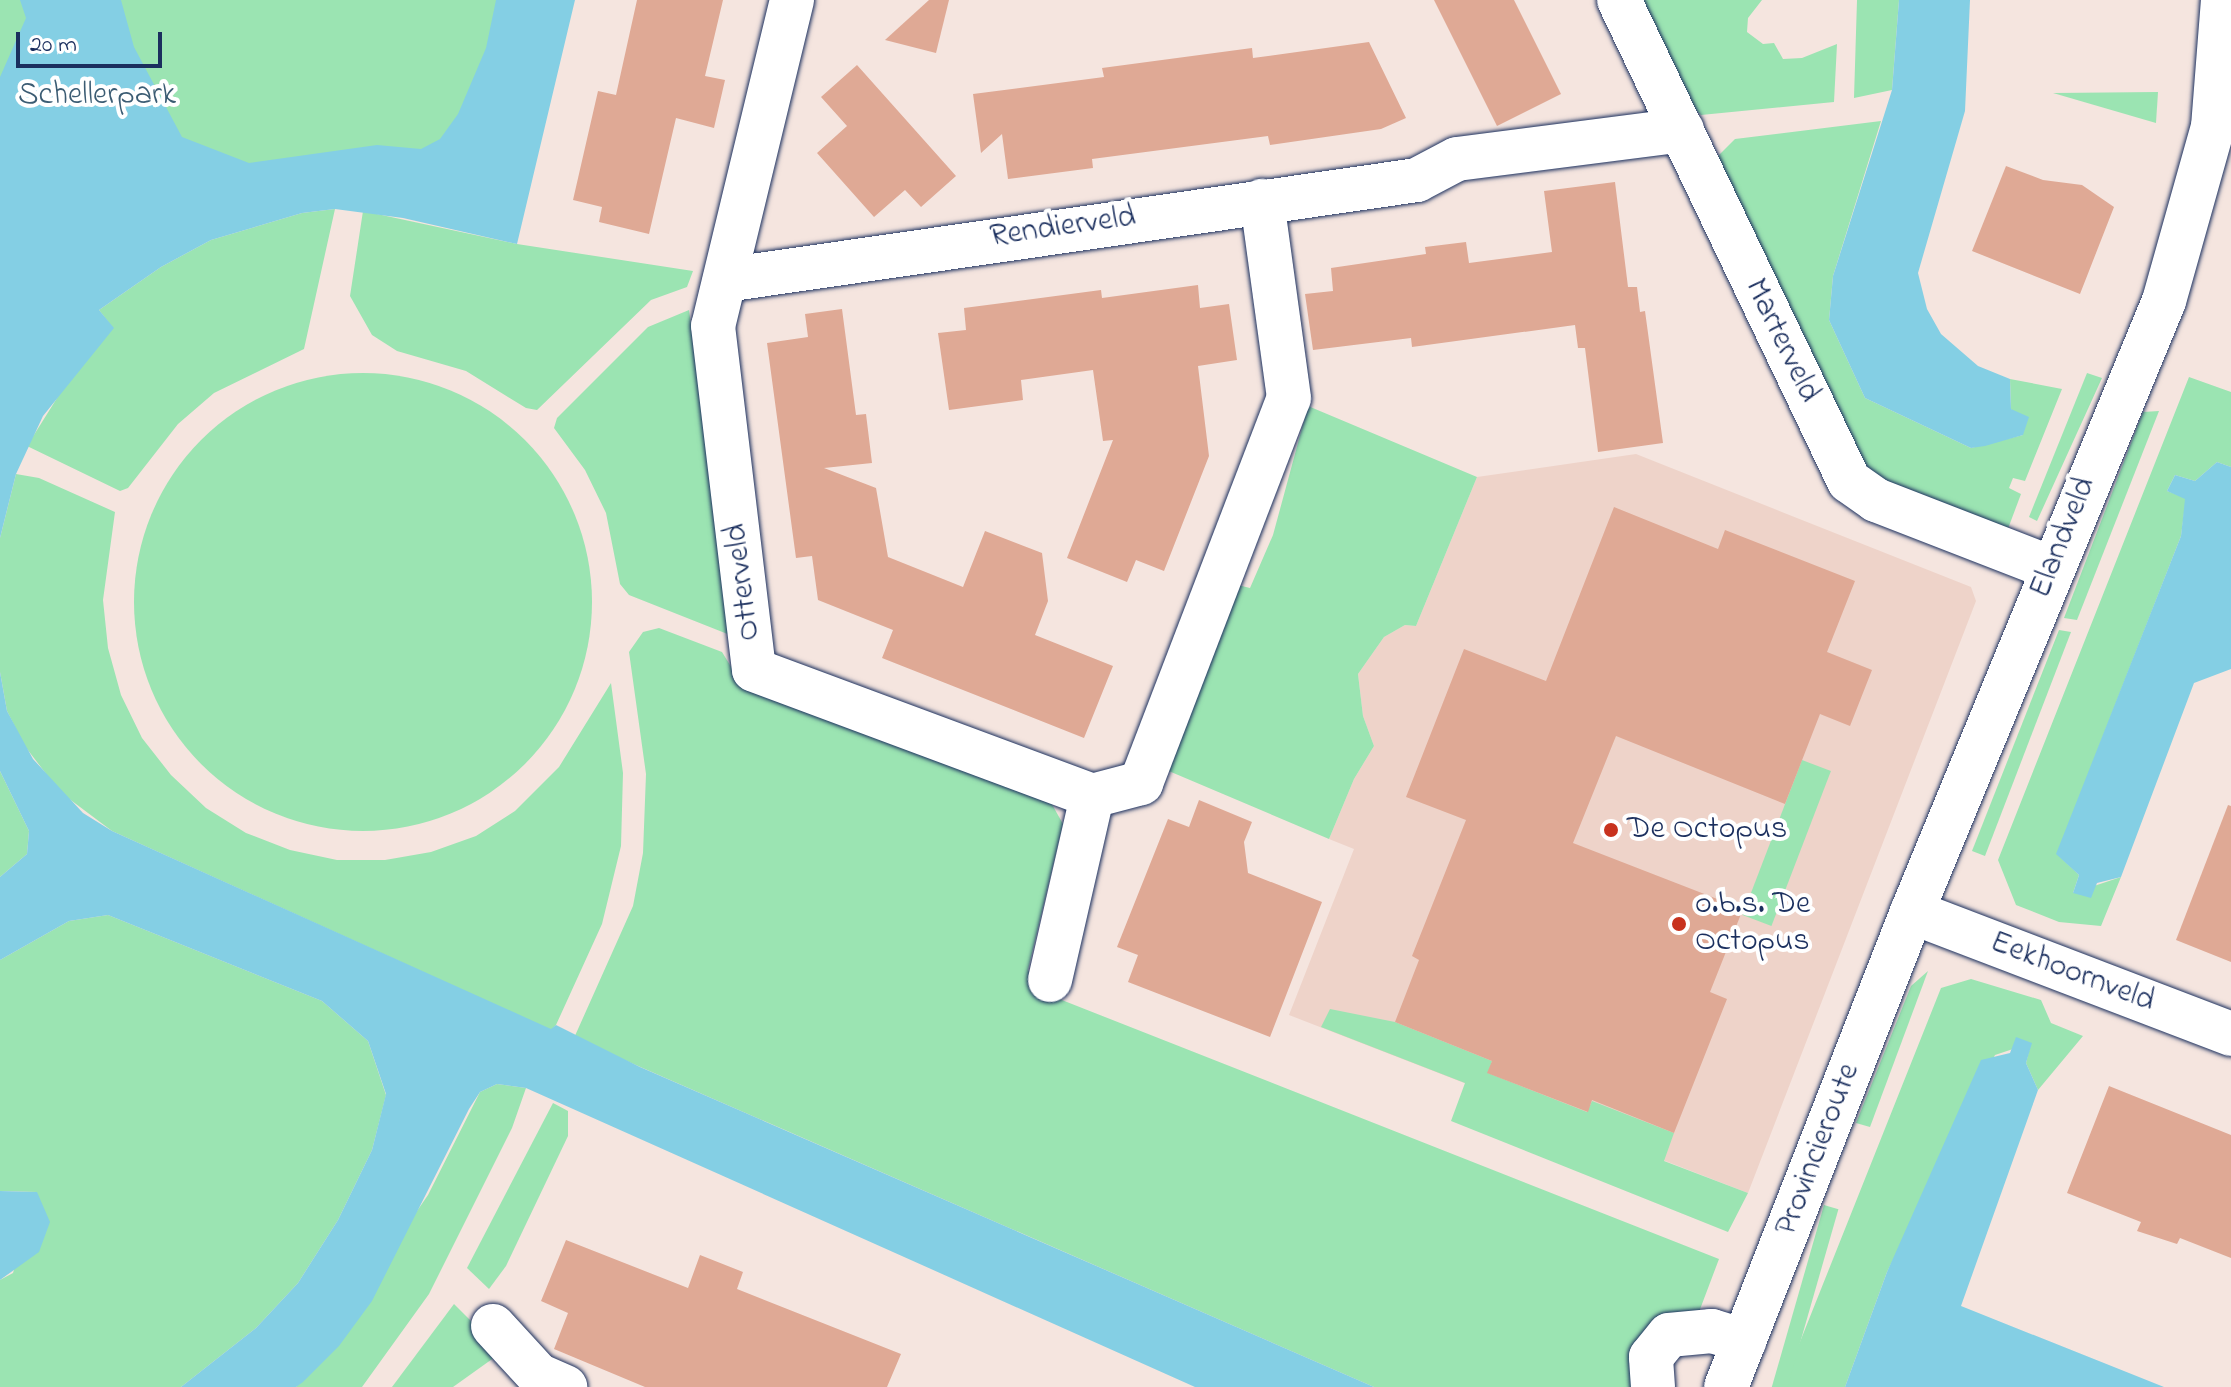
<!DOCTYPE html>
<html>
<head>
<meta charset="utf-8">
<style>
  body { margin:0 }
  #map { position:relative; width:2231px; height:1387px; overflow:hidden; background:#f5e5df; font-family:"Indie Flower",sans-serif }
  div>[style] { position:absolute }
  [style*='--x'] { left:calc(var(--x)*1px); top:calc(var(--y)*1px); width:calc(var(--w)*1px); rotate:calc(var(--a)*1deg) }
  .built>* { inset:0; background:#eed3c9 }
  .green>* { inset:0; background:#9be4b2; transform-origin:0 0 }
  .round { border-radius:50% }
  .water>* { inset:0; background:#84cfe4 }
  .building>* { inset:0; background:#dfa995 }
  .roads { filter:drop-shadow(0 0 2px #1b2f5e) drop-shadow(0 0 2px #1b2f5e) }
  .minor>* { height:44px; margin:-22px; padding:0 22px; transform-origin:22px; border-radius:22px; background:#fff }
  .dots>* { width:22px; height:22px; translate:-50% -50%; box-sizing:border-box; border:4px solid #fff; border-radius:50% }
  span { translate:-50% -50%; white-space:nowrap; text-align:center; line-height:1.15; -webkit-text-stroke:8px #fff; paint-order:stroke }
  .park-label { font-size:32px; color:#3b5c73 }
  .street-label { font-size:32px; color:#1b2f5e }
  .poi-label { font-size:32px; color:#1b2f5e }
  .left { translate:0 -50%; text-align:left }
  .scale { position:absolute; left:16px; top:32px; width:146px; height:36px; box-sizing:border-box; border:4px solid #1b2f5e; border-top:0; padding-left:10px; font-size:24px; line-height:28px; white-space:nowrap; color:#1b2f5e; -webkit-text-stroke:6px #fff; paint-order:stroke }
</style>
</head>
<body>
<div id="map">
  <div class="built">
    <i style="clip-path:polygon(1636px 454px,1971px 587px,1976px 601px,1748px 1193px,1289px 1015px,1354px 849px,1329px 839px,1354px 779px,1374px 746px,1363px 716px,1358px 674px,1384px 637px,1405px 625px,1416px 626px,1477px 477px)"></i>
  </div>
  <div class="green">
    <i style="clip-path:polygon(0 0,534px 0,489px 186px,148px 179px,0 390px)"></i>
    <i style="clip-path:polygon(1640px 0,1762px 0,1748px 18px,1747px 32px,1763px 44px,1774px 43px,1783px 59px,1802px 58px,1837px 44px,1834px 102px,1701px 115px,1691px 105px)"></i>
    <i style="clip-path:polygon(1857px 0,1899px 0,1892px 90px,1854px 98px)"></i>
    <i style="clip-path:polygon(2158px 92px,2156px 123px,2053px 93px)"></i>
    <i style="clip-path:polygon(1881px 121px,1833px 276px,1829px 320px,1865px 398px,1971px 448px,2023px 435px,2011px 409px,2010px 379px,2062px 389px,2025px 481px,2013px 478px,2009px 488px,2021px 494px,2006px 534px,1876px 477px,1861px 461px,1716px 168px,1719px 155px,1735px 139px)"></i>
    <i style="clip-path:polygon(335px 209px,304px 349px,214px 393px,178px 424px,128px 488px,120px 491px,27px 446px,74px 371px,113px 328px,99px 310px,161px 267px,211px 240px,302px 213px)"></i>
    <i style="clip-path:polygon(363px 211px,517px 244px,693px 271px,687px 287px,651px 300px,537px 410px,526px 408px,466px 371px,397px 351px,372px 335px,350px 296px)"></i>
    <i style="clip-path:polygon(689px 310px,732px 633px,730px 635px,629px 595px,620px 584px,606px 513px,585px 470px,554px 428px,557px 418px,648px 327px)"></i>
    <i style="clip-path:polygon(2087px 373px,2102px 378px,2037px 521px,2029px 517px)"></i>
    <i class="round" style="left:134px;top:373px;width:458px;height:458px"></i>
    <i style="clip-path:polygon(2189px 377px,2231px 392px,2231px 467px,2217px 462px,2195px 481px,2175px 475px,2167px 491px,2186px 498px,2181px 536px,2057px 854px,2079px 875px,2073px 893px,2121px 877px,2101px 926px,2059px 922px,2016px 905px,1998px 860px)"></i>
    <i style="clip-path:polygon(1308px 406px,1477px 477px,1416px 626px,1405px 625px,1384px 637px,1358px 674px,1363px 716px,1374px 746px,1354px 779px,1329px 839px,1164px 769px,1238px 585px,1250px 588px,1273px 535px)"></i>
    <i style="clip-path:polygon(2159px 411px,2077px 620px,2064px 618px,2143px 412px)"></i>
    <i style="clip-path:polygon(16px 474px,39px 478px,115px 512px,103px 600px,108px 648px,121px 695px,142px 738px,171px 775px,206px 808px,246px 833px,290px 850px,337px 860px,385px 860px,431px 852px,476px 836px,515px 811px,559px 767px,611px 683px,623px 773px,621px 846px,602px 924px,556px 1025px,551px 1030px,112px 831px,60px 792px,24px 745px,7px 711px,0 672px,0 538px)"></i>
    <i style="clip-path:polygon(659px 628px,722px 652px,738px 678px,1049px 799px,1063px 824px,1028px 970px,1039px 991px,1719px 1259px,1699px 1312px,1633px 1387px,1374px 1387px,574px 1038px,633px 906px,643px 853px,646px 774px,629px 652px,643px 632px)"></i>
    <i style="clip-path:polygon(2059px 630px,2071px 632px,1985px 856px,1972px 851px)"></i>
    <i style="left:1802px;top:760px;width:31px;height:166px;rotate:21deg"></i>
    <i style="clip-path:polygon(0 771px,29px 831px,27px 854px,0 877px)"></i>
    <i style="clip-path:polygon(108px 915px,322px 1001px,368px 1041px,386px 1095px,372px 1150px,338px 1220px,298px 1283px,256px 1328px,181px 1387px,0 1387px,0 1280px,13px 1273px,37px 1192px,0 1191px,0 960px,69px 921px)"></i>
    <i style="clip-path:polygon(1928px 971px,1870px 1127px,1856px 1123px,1911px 986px)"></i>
    <i style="clip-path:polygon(1971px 979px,2041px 1000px,2051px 1023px,2083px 1036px,2038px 1090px,2026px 1063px,2031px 1043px,1995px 1055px,1887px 1272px,1845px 1387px,1782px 1387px,1941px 988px)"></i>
    <i style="clip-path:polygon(1330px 1009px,1395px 1022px,1492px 1061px,1488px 1073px,1587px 1112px,1592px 1101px,1674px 1133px,1664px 1161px,1748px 1193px,1728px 1232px,1451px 1121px,1465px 1083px,1321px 1027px)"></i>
    <i style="clip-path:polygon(497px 1084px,526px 1088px,512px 1128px,429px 1294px,362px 1387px,296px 1387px,428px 1195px,480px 1092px)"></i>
    <i style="clip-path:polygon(553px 1103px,568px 1111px,568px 1136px,506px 1266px,489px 1289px,467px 1268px)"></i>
    <i style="left:1824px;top:1205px;width:15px;height:196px;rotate:16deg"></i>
    <i style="clip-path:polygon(454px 1304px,502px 1352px,453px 1387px,392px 1387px)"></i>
  </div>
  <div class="water">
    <i style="clip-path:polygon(20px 0,121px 0,134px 47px,182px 137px,249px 163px,377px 145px,421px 149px,440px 139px,458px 114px,486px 48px,496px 0,575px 0,517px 244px,403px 218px,335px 209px,302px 213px,211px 240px,161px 267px,99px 310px,114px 328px,43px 416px,16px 474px,0 538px,0 77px,26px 18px)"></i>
    <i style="clip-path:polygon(1899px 0,1970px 0,1965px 111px,1918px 273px,1927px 309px,1941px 334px,1978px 366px,2010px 379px,2011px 409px,2029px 417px,2023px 435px,1985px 446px,1971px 448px,1865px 398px,1829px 320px,1833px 276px,1892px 90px)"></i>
    <i style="clip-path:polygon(2217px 462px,2231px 467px,2231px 669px,2194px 683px,2121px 877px,2097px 883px,2091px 898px,2073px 893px,2079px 875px,2056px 854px,2181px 536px,2185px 499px,2167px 491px,2175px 475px,2195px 481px)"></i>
    <i style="clip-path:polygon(0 672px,7px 711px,33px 759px,83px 813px,112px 831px,551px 1029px,556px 1025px,640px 1067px,1374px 1387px,1195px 1387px,526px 1088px,497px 1084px,480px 1092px,469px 1109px,372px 1301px,339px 1346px,303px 1382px,296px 1387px,181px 1387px,256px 1328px,298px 1283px,338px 1220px,372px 1150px,386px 1094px,368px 1041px,322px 1001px,108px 915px,69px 921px,0 960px,0 877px,27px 854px,29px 831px,0 771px)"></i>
    <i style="clip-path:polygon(2016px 1037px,2032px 1043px,2026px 1063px,2038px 1090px,1961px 1306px,2164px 1387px,1845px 1387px,1887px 1272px,1981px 1060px,2010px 1053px)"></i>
    <i style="clip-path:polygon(0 1191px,37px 1192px,50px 1222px,39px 1252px,0 1280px)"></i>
  </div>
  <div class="building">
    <i style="clip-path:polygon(637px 0,723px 0,705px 76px,725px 80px,714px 128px,676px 118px,649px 234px,599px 222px,602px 207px,573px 200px,598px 91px,616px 95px)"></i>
    <i style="clip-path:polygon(929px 0,949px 0,936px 53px,885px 40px)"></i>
    <i style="clip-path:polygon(1434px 0,1514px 0,1561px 94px,1497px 126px)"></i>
    <i style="clip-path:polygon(1369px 42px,1406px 118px,1381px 129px,1270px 145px,1268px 136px,1092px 159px,1093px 168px,1008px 179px,1002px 134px,981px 153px,973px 94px,1104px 77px,1102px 68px,1252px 48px,1253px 58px)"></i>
    <i style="clip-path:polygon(857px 65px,956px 176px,921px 207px,905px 190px,874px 217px,817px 153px,847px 126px,821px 97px)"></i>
    <i style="clip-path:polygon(2006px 166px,2043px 180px,2082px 185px,2114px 207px,2080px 294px,1972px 251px)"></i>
    <i style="clip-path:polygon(1615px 182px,1628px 287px,1637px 287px,1640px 312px,1645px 311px,1663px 443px,1598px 452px,1585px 348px,1578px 348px,1575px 325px,1412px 347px,1411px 338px,1313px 350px,1305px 294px,1333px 291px,1331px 268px,1426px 254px,1425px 247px,1466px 242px,1469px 263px,1552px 252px,1544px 191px)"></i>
    <i style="clip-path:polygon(1198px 285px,1200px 308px,1229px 304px,1237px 360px,1198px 366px,1209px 456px,1164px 571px,1136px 560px,1127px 582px,1067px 558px,1113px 440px,1103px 441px,1093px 370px,1021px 380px,1023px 400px,949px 410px,938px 333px,966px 330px,964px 308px,1101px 290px,1102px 298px)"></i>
    <i style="clip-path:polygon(842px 309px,856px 415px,866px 414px,872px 463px,824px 468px,876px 488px,888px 557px,963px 587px,985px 531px,1042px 553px,1048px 601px,1035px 635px,1113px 666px,1084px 738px,882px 658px,893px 630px,818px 600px,812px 556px,796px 558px,767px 343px,808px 337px,805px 314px)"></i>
    <i style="clip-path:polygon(1614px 507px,1718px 549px,1725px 530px,1855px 581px,1827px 652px,1872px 670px,1850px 726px,1820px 714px,1785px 804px,1616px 736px,1573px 843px,1743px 909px,1710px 992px,1727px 999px,1674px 1133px,1592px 1100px,1588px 1112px,1487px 1073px,1492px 1061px,1395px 1022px,1419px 960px,1412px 956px,1466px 820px,1406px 797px,1464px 649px,1546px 681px)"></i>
    <i style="clip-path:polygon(1199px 800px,1252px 822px,1244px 842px,1248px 873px,1322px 902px,1270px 1037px,1128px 982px,1138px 955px,1117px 947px,1168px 819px,1189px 827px)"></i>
    <i style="clip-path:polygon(2228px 805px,2231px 806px,2231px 962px,2176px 940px)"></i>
    <i style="clip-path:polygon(2109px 1086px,2231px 1135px,2231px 1258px,2180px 1238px,2177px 1244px,2137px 1231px,2141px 1222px,2067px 1193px)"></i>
    <i style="clip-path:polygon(566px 1240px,688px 1288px,700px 1255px,743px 1272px,737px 1289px,901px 1354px,887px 1387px,645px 1387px,554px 1349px,568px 1313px,541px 1301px)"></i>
  </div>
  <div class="roads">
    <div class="minor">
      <i style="--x:792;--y:0;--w:335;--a:103.6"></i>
      <i style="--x:713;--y:326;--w:346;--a:83.2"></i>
      <i style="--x:754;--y:670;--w:361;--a:20.4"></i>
      <i style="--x:1092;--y:796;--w:51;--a:-14.9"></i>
      <i style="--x:1141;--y:783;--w:412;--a:-69"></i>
      <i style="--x:1289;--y:398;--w:199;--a:-97.8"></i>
      <i style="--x:1619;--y:0;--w:533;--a:64.44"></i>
      <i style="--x:1849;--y:481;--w:33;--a:35"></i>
      <i style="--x:1876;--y:500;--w:188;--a:21.2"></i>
      <i style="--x:725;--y:280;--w:699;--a:-8.22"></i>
      <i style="--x:1417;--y:180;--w:45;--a:-27.7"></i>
      <i style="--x:1457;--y:159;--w:227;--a:-7.3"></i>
      <i style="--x:1912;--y:912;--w:342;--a:20.9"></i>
      <i style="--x:1050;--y:980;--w:189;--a:-77.1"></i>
      <i style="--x:493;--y:1326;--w:67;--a:47.4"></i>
      <i style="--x:538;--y:1375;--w:30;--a:24"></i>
      <i style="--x:1653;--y:1387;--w:30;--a:-94"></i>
      <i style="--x:1651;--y:1357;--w:28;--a:-51"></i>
      <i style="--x:1669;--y:1335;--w:43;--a:-5.3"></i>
      <i style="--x:1712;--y:1331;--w:34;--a:17"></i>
      <i style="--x:1726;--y:1387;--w:510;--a:-68.62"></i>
      <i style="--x:1912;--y:912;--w:661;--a:-67.59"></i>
      <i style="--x:2164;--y:301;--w:181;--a:-74.3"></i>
      <i style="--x:2213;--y:127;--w:127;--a:-85.5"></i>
    </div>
  </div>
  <div class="dots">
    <i style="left:1611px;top:830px;background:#c8321e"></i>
    <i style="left:1679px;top:924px;background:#c8321e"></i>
  </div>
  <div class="park-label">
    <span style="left:97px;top:96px">Schellerpark</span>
  </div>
  <div class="street-label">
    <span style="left:1063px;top:228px;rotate:-8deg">Rendierveld</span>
    <span style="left:1781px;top:341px;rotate:64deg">Marterveld</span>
    <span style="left:2064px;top:538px;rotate:-68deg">Elandveld</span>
    <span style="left:744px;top:582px;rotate:-97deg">Otterveld</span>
    <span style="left:2072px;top:973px;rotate:21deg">Eekhoornveld</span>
    <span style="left:1819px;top:1150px;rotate:-69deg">Provincieroute</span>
  </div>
  <div class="poi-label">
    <span class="left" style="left:1627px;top:830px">De Octopus</span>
    <span class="left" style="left:1695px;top:924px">o.b.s. De<br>Octopus</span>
  </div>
  <div class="scale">20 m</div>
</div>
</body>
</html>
